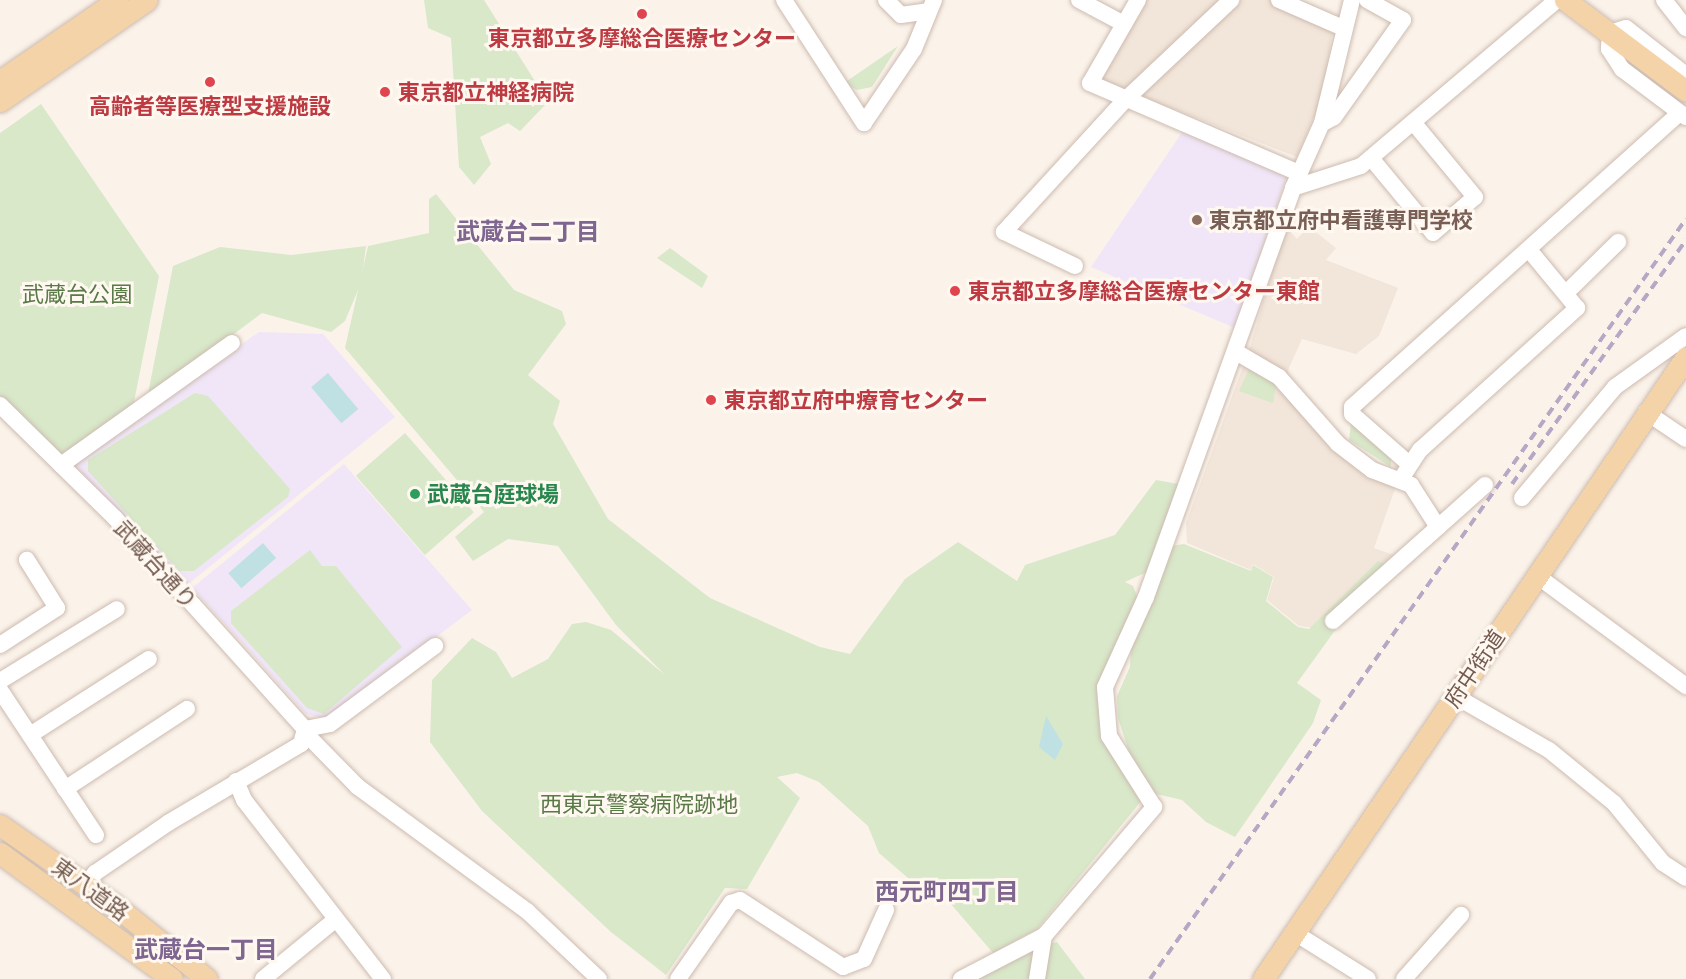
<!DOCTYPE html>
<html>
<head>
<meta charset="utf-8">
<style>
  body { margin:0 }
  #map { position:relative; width:1686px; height:979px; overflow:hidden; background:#fbf3ea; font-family:Commissioner,"Noto Sans JP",sans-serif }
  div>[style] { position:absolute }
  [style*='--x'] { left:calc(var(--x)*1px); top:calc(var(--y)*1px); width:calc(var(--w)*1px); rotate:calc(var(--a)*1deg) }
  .residential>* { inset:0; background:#f2e5d9 }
  .education>* { inset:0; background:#f0e6f8 }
  .green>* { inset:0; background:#d8e8c9; transform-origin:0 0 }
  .water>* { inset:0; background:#bfe1e4; transform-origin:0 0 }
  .roads { filter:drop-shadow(0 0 2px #cdbbb0) drop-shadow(0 0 2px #cdbbb0) }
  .minor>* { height:16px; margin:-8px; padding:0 8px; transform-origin:8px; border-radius:8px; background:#fff }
  .major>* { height:21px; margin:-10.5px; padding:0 10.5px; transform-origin:10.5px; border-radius:10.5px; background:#f4d3a8 }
  .rail>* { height:4px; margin-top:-2px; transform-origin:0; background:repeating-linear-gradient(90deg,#b6a8c5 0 9px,transparent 0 15px) }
  .dots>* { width:16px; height:16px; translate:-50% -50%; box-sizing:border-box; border:3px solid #fef8f0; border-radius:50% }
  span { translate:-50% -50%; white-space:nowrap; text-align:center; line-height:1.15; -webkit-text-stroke:6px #fef8f0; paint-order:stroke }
  .health-label { font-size:22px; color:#be3a42; font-weight:700 }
  .left { translate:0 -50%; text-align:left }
  .education-label { font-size:22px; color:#785e54; font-weight:700 }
  .park-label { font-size:22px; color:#597947 }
  .leisure-label { font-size:22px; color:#27864d; font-weight:700 }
  .street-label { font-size:22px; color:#745a4f }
  .neighbourhood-label { font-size:24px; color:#7f6690; font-weight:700 }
</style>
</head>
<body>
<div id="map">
  <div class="residential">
    <i style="clip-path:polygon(1144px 0,1270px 0,1328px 25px,1332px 33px,1323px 96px,1297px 157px,1101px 81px)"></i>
    <i style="clip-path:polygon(1285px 226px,1297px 239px,1308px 226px,1336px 248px,1326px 260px,1398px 288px,1379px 336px,1356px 354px,1302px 339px,1288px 370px,1292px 400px,1396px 486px,1374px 548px,1399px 557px,1321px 629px,1299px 626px,1267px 600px,1274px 577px,1253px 564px,1251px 570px,1187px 543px,1186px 523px,1250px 347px)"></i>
  </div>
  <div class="education">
    <i style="clip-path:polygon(1185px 128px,1288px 173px,1235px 328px,1091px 267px)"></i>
    <i style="clip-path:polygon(259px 332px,323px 334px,395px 417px,187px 585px,73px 463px)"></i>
    <i style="clip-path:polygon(344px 464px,472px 610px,327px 719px,306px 714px,192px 588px)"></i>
  </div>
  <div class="green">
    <i style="clip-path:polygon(424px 0,484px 0,548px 102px,520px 131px,508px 123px,480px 137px,491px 164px,474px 185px,459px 167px,451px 38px,428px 28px)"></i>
    <i style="clip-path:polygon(898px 46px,872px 87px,857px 90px,844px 83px)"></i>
    <i style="clip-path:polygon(41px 104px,159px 276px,133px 407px,63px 456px,0 396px,0 133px)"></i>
    <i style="clip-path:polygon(436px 194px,514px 290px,562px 311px,566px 324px,528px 375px,560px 401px,553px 424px,608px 519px,710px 598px,820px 647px,850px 654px,905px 579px,958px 542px,1017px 581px,1025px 565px,1115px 535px,1156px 480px,1184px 485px,1149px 571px,1125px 582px,1133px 586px,1140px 604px,1100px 684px,1099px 711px,1142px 800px,1037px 929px,993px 953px,932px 882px,915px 884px,879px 853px,868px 826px,819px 782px,797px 773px,777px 777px,800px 798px,747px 889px,725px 888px,666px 975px,611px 932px,482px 811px,430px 742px,432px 680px,472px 638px,496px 652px,512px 678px,548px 659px,572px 624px,586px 622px,611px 630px,665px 675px,616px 625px,558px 546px,508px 539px,473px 561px,455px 537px,484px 512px,345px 348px,368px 246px,429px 233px,429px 199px)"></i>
    <i style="clip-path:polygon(366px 246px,361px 283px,345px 321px,331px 332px,262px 313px,147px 399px,173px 266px,220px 247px,291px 255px)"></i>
    <i style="clip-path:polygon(670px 248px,708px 276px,702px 288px,657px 258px)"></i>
    <i style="clip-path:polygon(1250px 367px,1276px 383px,1273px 403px,1239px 391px)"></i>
    <i style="clip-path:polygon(195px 393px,208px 396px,290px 489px,288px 497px,194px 571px,179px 571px,88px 471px,88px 460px)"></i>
    <i style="clip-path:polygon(1351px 423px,1391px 451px,1391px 467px,1349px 440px)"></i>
    <i style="left:405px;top:433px;width:105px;height:65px;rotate:49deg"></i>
    <i style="clip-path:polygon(1184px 544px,1251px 571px,1253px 565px,1273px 577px,1266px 601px,1298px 627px,1309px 629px,1378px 561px,1389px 565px,1340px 612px,1336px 629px,1297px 683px,1321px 700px,1313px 723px,1235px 837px,1206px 822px,1182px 800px,1152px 793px,1132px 761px,1118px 718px,1117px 696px,1130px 667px,1131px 643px,1171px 546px)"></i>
    <i style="clip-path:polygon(310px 550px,322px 566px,336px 566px,402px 647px,324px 714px,307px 708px,231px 623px,231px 611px)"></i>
    <i style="clip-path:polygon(1057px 942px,1085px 979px,973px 979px,1033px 947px)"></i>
  </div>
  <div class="water">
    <i style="left:328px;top:373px;width:47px;height:22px;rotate:50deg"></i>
    <i style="left:263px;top:543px;width:20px;height:46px;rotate:49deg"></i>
    <i style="clip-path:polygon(1046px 716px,1063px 744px,1055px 760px,1039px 747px)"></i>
  </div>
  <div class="roads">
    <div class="minor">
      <i style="--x:784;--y:0;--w:147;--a:57"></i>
      <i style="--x:864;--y:123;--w:89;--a:-56"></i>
      <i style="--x:914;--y:49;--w:53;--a:-67.8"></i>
      <i style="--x:886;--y:0;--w:21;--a:45"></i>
      <i style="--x:901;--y:15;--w:27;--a:-8"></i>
      <i style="--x:1079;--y:0;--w:51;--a:28.1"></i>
      <i style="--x:1138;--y:0;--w:96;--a:120"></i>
      <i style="--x:1090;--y:83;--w:228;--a:23.3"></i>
      <i style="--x:1279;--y:0;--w:70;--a:23.6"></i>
      <i style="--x:1664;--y:0;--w:36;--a:52"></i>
      <i style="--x:1686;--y:75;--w:76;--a:-141.9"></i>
      <i style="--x:1626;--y:28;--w:17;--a:163"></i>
      <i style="--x:1610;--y:33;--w:16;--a:94"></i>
      <i style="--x:1609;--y:49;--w:24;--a:57"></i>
      <i style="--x:1622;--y:69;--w:80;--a:36.9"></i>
      <i style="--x:1325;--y:122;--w:10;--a:-29"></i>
      <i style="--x:1334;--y:117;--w:119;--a:-54.6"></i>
      <i style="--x:1403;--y:20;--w:41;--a:-150.9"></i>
      <i style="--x:1371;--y:158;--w:97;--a:50.4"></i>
      <i style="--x:1433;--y:233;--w:55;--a:-40.6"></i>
      <i style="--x:1475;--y:197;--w:97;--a:-129.6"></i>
      <i style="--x:1293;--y:188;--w:71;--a:-17.9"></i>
      <i style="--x:1361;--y:166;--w:257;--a:-40.3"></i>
      <i style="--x:1075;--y:266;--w:79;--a:-154.4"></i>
      <i style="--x:1004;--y:232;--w:179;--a:-47.5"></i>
      <i style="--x:1125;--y:100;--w:146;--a:-43.3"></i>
      <i style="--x:1566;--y:293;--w:73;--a:-44.4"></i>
      <i style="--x:1236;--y:352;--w:50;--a:30.2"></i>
      <i style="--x:1279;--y:377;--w:89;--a:48.6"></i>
      <i style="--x:1338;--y:444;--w:43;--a:37.4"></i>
      <i style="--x:1372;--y:470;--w:42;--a:21"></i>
      <i style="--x:1411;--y:485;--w:50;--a:57.3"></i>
      <i style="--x:0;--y:405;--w:161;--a:44.5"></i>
      <i style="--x:115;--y:518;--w:284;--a:48"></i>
      <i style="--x:1646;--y:412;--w:48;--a:34"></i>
      <i style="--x:1408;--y:463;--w:74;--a:-138.8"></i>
      <i style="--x:1352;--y:414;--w:7;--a:-90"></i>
      <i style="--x:1352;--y:407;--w:440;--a:-41.9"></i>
      <i style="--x:61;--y:465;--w:210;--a:-35.5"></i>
      <i style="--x:1401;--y:479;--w:35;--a:-57"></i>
      <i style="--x:1420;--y:450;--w:212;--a:-42.1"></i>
      <i style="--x:1577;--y:308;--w:74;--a:-129.5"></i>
      <i style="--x:1522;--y:498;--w:145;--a:-50"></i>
      <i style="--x:1615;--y:387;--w:87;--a:-35.7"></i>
      <i style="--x:1536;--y:575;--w:187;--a:36.5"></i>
      <i style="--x:1333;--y:621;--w:204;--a:-41.8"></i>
      <i style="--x:0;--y:645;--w:68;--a:-33"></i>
      <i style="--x:57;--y:608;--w:57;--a:-122"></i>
      <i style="--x:0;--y:681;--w:137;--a:-31.6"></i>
      <i style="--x:0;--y:690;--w:174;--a:56.5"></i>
      <i style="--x:1455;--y:696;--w:108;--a:29.9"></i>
      <i style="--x:1549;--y:750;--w:84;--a:39.2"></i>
      <i style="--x:1614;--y:803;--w:77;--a:50.8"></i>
      <i style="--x:1663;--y:863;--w:27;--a:33"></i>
      <i style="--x:305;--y:729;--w:25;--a:-11"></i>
      <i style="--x:330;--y:724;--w:131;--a:-36.6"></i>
      <i style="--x:30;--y:735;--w:141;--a:-32.6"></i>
      <i style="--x:307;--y:735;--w:73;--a:45.6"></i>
      <i style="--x:358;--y:787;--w:210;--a:36.3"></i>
      <i style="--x:527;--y:911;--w:99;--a:43.4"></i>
      <i style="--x:236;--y:781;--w:21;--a:67"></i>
      <i style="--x:244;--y:800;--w:227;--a:52.2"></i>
      <i style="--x:65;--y:789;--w:146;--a:-33.3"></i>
      <i style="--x:87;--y:884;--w:14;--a:-54"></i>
      <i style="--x:95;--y:873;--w:88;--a:-34.4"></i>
      <i style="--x:168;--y:823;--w:155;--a:-30.7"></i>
      <i style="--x:301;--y:744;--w:16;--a:-75"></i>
      <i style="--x:1295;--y:933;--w:86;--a:32.2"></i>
      <i style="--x:263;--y:979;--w:94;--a:-39.4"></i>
      <i style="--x:678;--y:979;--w:93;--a:-55.1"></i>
      <i style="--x:731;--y:903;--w:9;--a:-18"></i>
      <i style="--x:740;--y:900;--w:123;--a:33"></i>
      <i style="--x:843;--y:967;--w:22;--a:-21"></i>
      <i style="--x:864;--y:959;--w:54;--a:-65.8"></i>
      <i style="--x:961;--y:979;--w:93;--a:-27.4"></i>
      <i style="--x:1044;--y:936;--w:170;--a:-49.5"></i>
      <i style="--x:1154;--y:807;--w:84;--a:-122.4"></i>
      <i style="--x:1109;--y:736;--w:49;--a:-94.7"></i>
      <i style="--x:1105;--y:687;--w:99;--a:-65.5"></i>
      <i style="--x:1146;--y:597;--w:435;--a:-70.2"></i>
      <i style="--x:1293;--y:188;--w:71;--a:-66"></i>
      <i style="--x:1322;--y:123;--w:127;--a:-76.3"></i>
      <i style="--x:1037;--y:979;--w:44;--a:-80.8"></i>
      <i style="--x:1404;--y:979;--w:86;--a:-48.3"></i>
    </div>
    <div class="major">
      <i style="--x:1565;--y:0;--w:151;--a:36.9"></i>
      <i style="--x:0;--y:81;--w:143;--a:-34.5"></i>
      <i style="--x:0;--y:101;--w:178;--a:-34.5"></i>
      <i style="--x:0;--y:825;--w:138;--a:35"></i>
      <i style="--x:113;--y:904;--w:120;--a:38.6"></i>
      <i style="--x:0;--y:853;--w:213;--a:36.2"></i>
      <i style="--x:1263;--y:979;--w:752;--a:-55.78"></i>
    </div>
  </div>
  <div class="rail">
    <i style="--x:1512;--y:484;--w:300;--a:-54.5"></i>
    <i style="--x:1150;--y:979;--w:930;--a:-54.81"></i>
  </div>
  <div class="dots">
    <i style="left:642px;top:14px;background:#e0444e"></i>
    <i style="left:210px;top:82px;background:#e0444e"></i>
    <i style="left:385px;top:92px;background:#e0444e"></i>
    <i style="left:1197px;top:220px;background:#8d6e63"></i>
    <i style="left:955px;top:291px;background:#e0444e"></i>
    <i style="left:711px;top:400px;background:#e0444e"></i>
    <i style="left:415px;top:494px;background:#2e9e5b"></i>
  </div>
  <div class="health-label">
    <span style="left:642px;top:38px">東京都立多摩総合医療センター</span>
    <span class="left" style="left:398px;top:92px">東京都立神経病院</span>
    <span style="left:210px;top:106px">高齢者等医療型支援施設</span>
    <span class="left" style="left:968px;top:291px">東京都立多摩総合医療センター東館</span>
    <span class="left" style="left:724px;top:400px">東京都立府中療育センター</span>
  </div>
  <div class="education-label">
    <span class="left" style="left:1209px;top:220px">東京都立府中看護専門学校</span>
  </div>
  <div class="park-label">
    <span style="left:77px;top:294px">武蔵台公園</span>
    <span style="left:639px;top:804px">西東京警察病院跡地</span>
  </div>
  <div class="leisure-label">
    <span class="left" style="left:427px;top:494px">武蔵台庭球場</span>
  </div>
  <div class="street-label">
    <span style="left:156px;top:564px;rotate:48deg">武蔵台通り</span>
    <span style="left:1474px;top:668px;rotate:-56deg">府中街道</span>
    <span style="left:91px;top:889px;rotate:36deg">東八道路</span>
  </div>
  <div class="neighbourhood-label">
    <span style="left:528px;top:231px">武蔵台二丁目</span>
    <span style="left:947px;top:891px">西元町四丁目</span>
    <span style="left:206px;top:949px">武蔵台一丁目</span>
  </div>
</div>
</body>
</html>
